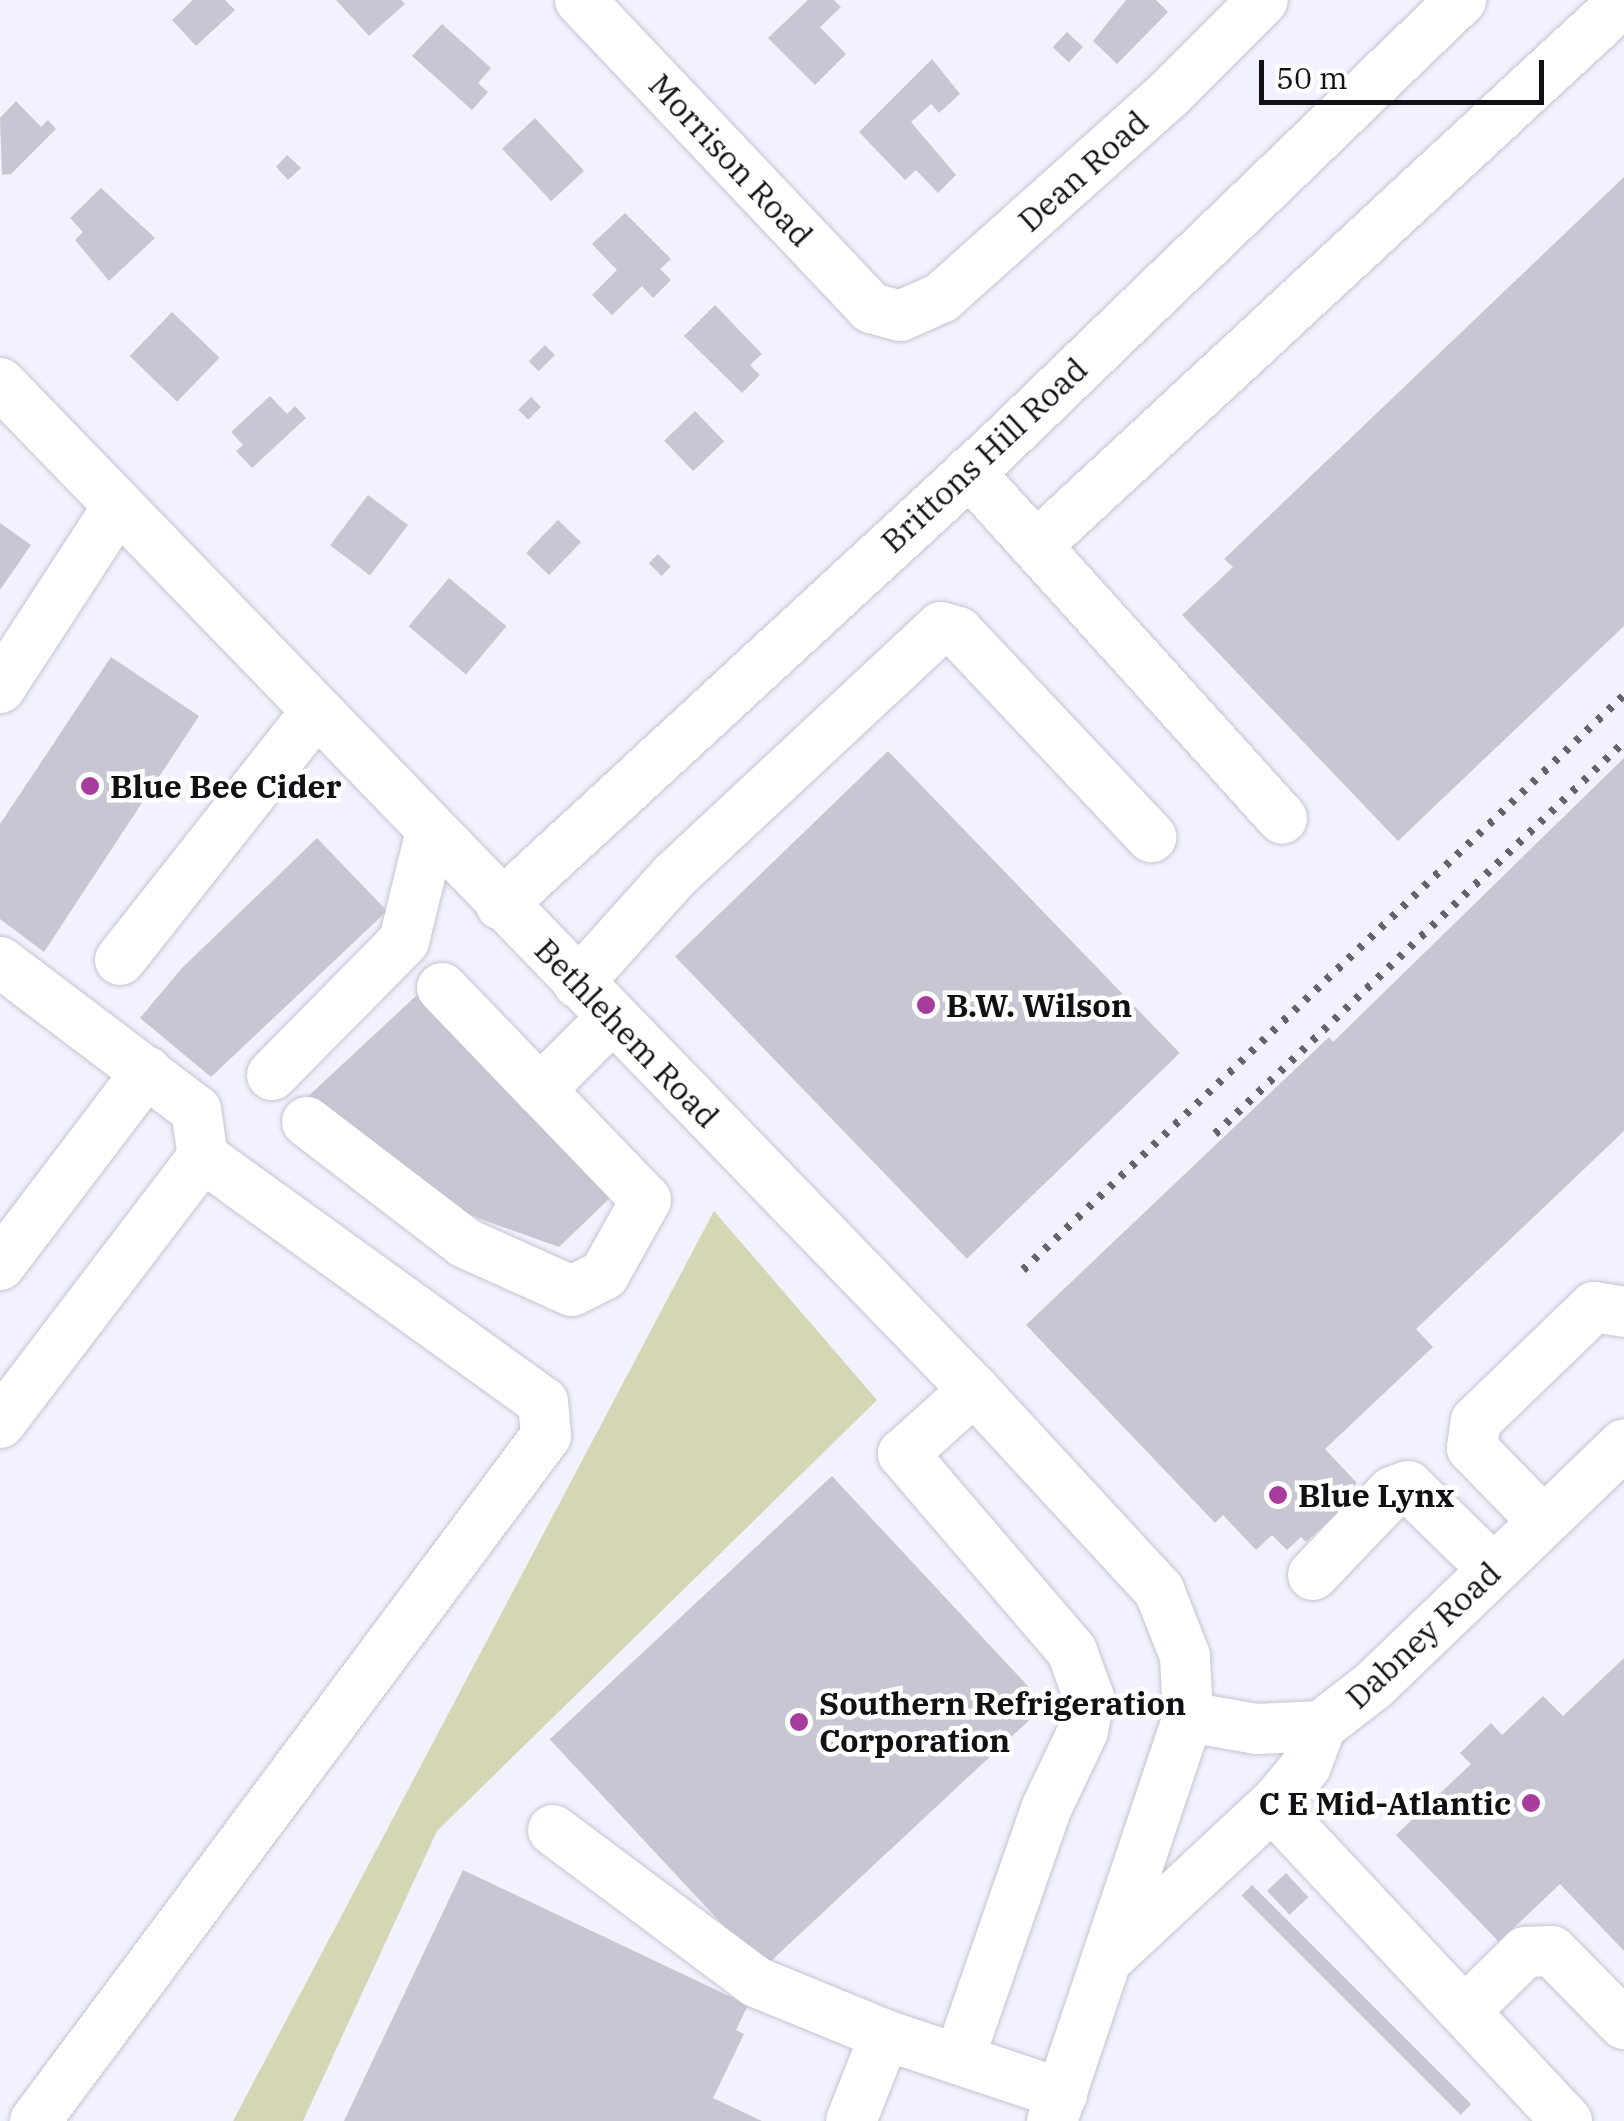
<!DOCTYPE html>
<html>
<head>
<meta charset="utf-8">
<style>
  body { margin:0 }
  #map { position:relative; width:1624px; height:2121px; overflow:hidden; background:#f1f2fe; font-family:"IBM Plex Serif",serif }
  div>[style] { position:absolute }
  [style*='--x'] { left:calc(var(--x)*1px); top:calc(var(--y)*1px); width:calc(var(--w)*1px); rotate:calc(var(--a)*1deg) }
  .green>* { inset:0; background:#d5d7b4 }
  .building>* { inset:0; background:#c7c7d3; transform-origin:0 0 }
  .roads { filter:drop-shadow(0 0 2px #c4c4d0) drop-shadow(0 0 2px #c4c4d0) }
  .minor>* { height:50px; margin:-25px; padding:0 25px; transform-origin:25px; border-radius:25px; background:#fff }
  .rail>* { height:8px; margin-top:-4px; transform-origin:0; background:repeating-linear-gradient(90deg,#63636a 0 5px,transparent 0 15px) }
  .dots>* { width:28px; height:28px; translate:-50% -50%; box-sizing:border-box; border:5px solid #fff; border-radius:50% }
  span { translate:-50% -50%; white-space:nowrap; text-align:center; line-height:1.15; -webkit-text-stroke:9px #fff; paint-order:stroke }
  .street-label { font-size:32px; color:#111115 }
  .poi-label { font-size:32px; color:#111115; font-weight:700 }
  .left { translate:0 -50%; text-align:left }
  .right { translate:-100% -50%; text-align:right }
  .scale { position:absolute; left:1259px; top:60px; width:285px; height:45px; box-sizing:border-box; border:5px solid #111115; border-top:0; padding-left:12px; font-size:30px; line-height:35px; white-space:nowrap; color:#111115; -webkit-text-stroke:8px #fff; paint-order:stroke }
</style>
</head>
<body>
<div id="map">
  <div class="green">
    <i style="clip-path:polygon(714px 1211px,877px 1400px,437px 1831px,303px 2121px,233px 2121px)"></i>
  </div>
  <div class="building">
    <i style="clip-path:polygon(193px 0,225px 0,235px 10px,196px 46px,172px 20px)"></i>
    <i style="clip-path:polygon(336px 0,401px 0,405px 4px,369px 36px)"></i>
    <i style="clip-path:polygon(808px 0,834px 0,841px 7px,820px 27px,846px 54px,815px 85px,768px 38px)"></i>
    <i style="clip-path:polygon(1126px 0,1156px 0,1168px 12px,1117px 64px,1093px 41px)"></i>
    <i style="clip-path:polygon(442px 24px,491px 68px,478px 83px,488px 92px,472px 110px,412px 56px)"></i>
    <i style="left:1067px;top:32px;width:22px;height:21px;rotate:43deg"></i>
    <i style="clip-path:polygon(932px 59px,960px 94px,939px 113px,931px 104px,911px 122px,956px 175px,938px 193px,916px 170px,905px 180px,859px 132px)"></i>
    <i style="clip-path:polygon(16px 101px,41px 127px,48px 120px,56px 129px,11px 174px,2px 175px,0 118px)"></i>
    <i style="left:535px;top:118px;width:72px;height:45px;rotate:47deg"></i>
    <i style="clip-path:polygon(287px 155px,301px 168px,288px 180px,276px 167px)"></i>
    <i style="clip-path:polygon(1624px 177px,1624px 626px,1398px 841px,1182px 615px,1233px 567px,1224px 559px)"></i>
    <i style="clip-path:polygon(101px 188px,155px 238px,109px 281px,75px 240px,83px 232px,70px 218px)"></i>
    <i style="clip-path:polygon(625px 213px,671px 259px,660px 269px,671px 280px,653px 298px,642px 286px,612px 315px,592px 295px,617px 270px,592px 244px)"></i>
    <i style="clip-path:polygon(715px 305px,762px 354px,750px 365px,760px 375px,742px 393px,684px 336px)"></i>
    <i style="left:172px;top:312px;width:66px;height:61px;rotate:44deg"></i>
    <i style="left:545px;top:345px;width:14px;height:23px;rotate:45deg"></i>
    <i style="clip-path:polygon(270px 396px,287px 414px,295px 406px,306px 418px,252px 468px,236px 451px,243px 445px,231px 432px)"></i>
    <i style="left:531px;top:397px;width:14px;height:18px;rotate:45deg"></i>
    <i style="left:695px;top:411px;width:42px;height:43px;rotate:46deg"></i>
    <i style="left:368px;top:495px;width:50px;height:63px;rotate:37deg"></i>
    <i style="left:558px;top:520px;width:32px;height:46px;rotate:44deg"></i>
    <i style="clip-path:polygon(0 523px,31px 545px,0 590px)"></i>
    <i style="left:658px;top:554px;width:18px;height:13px;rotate:45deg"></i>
    <i style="left:449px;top:578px;width:75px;height:63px;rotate:40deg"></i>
    <i style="clip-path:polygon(111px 657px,199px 716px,44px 952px,0 919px,0 824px)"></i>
    <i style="left:888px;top:751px;width:420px;height:296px;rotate:46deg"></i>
    <i style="clip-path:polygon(1624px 758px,1624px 1131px,1416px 1329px,1433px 1347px,1325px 1449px,1357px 1483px,1344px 1496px,1349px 1502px,1306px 1542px,1301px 1537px,1287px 1550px,1272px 1535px,1256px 1550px,1223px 1515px,1215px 1523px,1026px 1325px,1329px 1037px,1333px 1042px)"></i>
    <i style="clip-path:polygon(317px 838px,387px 911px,211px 1077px,140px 1018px,182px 968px)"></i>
    <i style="clip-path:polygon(417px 995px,610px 1198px,559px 1247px,472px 1216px,400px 1176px,303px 1101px)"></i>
    <i style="left:832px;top:1476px;width:313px;height:386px;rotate:47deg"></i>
    <i style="clip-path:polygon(1624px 1658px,1624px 1951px,1560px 1884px,1499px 1942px,1396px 1835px,1471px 1764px,1460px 1753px,1491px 1723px,1502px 1735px,1543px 1696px,1563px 1716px)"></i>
    <i style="clip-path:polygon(463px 1870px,748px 2005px,736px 2030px,744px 2034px,713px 2098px,762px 2121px,344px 2121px)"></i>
    <i style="left:1286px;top:1873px;width:33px;height:26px;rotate:47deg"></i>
    <i style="left:1252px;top:1885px;width:310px;height:15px;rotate:45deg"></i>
  </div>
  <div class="roads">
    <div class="minor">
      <i style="--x:580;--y:0;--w:424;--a:46.6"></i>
      <i style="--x:871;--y:308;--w:30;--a:15"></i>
      <i style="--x:900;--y:316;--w:45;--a:-23.7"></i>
      <i style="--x:941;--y:298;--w:305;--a:-41.8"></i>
      <i style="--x:1168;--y:95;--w:134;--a:-45"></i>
      <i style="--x:0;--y:383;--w:1404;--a:45.95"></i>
      <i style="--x:976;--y:1392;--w:270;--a:47.3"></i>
      <i style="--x:1159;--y:1590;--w:71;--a:68.5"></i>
      <i style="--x:1185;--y:1656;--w:61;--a:87.2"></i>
      <i style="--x:1188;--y:1717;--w:426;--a:108.6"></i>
      <i style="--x:969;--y:472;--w:467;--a:47.9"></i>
      <i style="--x:1036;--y:546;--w:802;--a:-42.83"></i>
      <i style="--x:0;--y:688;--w:217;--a:-57"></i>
      <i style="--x:501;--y:905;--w:671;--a:-42.7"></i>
      <i style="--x:994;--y:450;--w:649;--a:-43.94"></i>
      <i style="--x:120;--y:960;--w:316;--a:-51.7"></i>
      <i style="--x:0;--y:962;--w:246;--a:37.1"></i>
      <i style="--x:196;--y:1110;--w:48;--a:81.5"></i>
      <i style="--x:203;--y:1157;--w:419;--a:35.8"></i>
      <i style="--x:543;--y:1402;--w:34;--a:85"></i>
      <i style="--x:546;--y:1436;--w:855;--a:126.72"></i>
      <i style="--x:578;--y:983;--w:144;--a:-48.1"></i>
      <i style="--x:674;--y:876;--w:365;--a:-43"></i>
      <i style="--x:941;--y:627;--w:18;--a:16"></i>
      <i style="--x:958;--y:632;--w:282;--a:46.7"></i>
      <i style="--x:442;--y:988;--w:141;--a:46.1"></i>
      <i style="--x:272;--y:1075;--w:188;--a:-45.4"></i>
      <i style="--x:404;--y:941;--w:113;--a:-76.2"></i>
      <i style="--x:307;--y:1122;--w:199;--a:37.4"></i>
      <i style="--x:465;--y:1243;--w:117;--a:24.2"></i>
      <i style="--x:572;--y:1291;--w:36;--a:-27"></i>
      <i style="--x:604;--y:1275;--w:86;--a:-60.8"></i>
      <i style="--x:646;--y:1200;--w:153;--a:-133.9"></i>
      <i style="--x:540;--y:1090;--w:102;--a:-45"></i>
      <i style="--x:0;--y:1265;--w:243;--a:-52.8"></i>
      <i style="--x:0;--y:1423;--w:335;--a:-52.7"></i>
      <i style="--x:1543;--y:1521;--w:102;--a:-134.2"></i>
      <i style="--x:1472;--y:1448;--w:27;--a:-82"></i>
      <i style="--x:1476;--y:1421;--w:164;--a:-44"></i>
      <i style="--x:1594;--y:1307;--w:30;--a:9"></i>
      <i style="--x:1313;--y:1575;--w:115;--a:-46.4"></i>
      <i style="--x:1392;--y:1492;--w:17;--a:-21"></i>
      <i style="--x:1408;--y:1486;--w:119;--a:44.3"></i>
      <i style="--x:1188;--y:1717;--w:69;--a:10"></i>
      <i style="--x:1256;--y:1729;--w:65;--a:-2.6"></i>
      <i style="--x:1321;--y:1726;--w:67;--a:-37.7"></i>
      <i style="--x:1374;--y:1685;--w:347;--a:-43.9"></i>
      <i style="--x:1272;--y:1806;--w:432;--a:46.9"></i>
      <i style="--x:553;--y:1830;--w:254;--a:36.8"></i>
      <i style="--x:756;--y:1982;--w:139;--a:22.3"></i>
      <i style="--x:1113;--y:1954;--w:226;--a:-43"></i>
      <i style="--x:1278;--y:1800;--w:44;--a:-50.5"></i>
      <i style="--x:1306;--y:1766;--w:43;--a:-69.4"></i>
      <i style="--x:1465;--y:2011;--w:84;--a:-44.5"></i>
      <i style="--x:1525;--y:1952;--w:27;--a:-2"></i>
      <i style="--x:1552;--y:1951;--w:103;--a:45.4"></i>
      <i style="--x:959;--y:2059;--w:265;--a:-70.8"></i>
      <i style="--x:1046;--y:1809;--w:86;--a:-64.6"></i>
      <i style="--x:1083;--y:1731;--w:34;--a:-80"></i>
      <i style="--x:1089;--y:1698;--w:50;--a:-109.9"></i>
      <i style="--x:1072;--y:1651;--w:260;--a:-130.6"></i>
      <i style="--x:903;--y:1454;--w:96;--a:-42"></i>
      <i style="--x:851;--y:2121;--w:92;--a:-68.4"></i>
      <i style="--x:885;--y:2035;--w:187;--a:18.4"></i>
    </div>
  </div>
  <div class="rail">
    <i style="--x:1215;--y:1134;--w:567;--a:-43.78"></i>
    <i style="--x:1023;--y:1270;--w:832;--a:-43.73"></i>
  </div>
  <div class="dots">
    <i style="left:90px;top:786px;background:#a73c9c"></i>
    <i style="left:926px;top:1005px;background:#a73c9c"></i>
    <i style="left:1278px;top:1495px;background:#a73c9c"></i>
    <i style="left:799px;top:1722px;background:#a73c9c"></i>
    <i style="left:1531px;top:1803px;background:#a73c9c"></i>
  </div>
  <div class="street-label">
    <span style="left:731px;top:160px;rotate:47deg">Morrison Road</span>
    <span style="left:1083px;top:171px;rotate:-42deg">Dean Road</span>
    <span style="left:984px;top:455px;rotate:-43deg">Brittons Hill Road</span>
    <span style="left:627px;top:1033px;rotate:46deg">Bethlehem Road</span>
    <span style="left:1423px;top:1635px;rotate:-43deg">Dabney Road</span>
  </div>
  <div class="poi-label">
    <span class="left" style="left:110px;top:786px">Blue Bee Cider</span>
    <span class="left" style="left:946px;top:1005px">B.W. Wilson</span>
    <span class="left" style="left:1298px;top:1495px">Blue Lynx</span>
    <span class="left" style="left:819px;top:1722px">Southern Refrigeration<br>Corporation</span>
    <span class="right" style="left:1511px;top:1803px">C E Mid-Atlantic</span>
  </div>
  <div class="scale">50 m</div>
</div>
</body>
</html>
